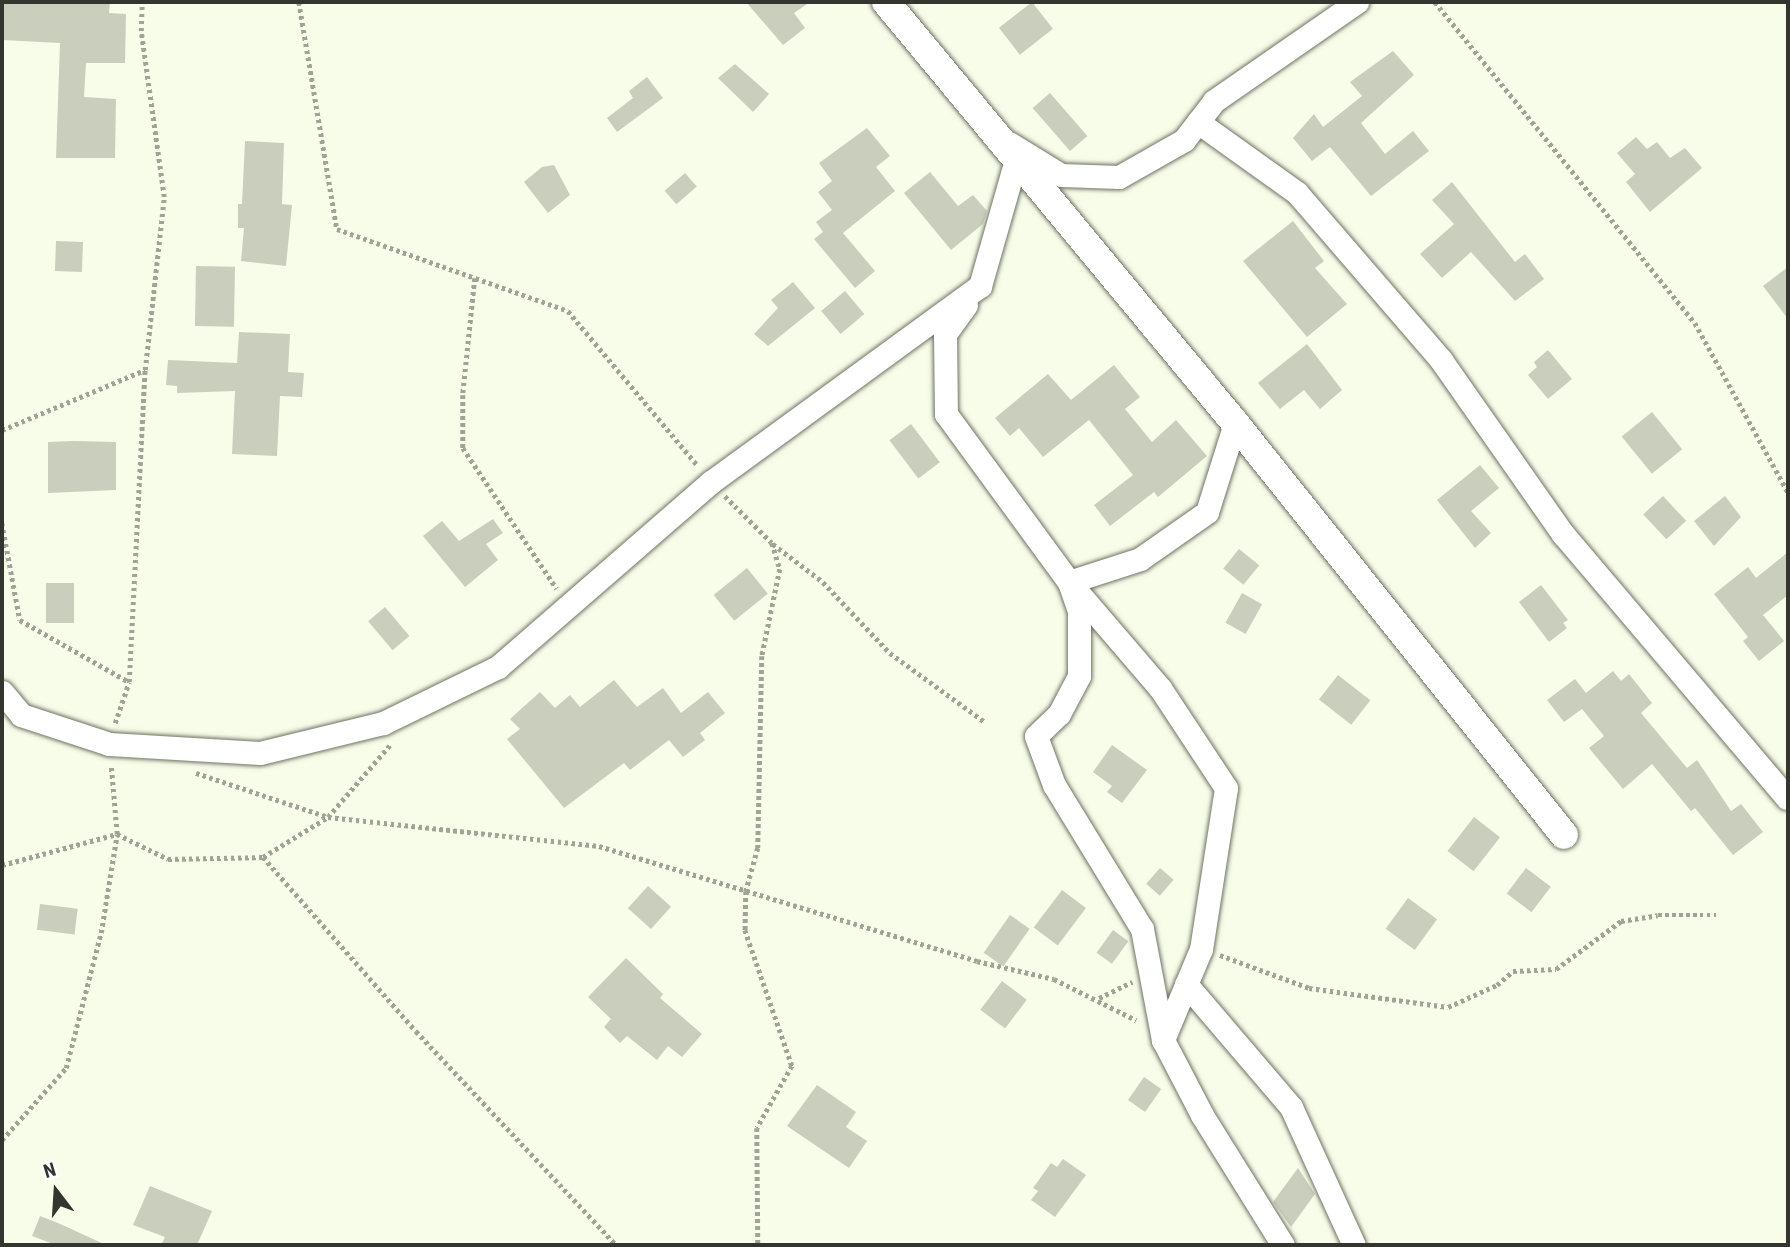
<!DOCTYPE html>
<html>
<head>
<meta charset="utf-8">
<style>
  body { margin:0 }
  #map { position:relative; width:1790px; height:1247px; overflow:hidden; background:#f8fdea; font-family:"Roboto Condensed",sans-serif }
  div>[style] { position:absolute }
  [style*='--x'] { left:calc(var(--x)*1px); top:calc(var(--y)*1px); width:calc(var(--w)*1px); rotate:calc(var(--a)*1deg) }
  .building>* { inset:0; background:#cacebc; transform-origin:0 0 }
  .path>* { height:4.5px; margin-top:-2.25px; transform-origin:0; background:repeating-linear-gradient(90deg,#a0a496 0 3.5px,transparent 0 7px) }
  .roads { filter:drop-shadow(0 0 2px #6f7362) drop-shadow(0 0 2px #6f7362) }
  .minor>* { height:23px; margin:-11.5px; padding:0 11.5px; transform-origin:11.5px; border-radius:11.5px; background:#fff }
  .tertiary>* { height:28px; margin:-14px; padding:0 14px; transform-origin:14px; border-radius:14px; background:#fff }
  span { translate:-50% -50%; white-space:nowrap; text-align:center; line-height:1.15; -webkit-text-stroke:6px #fff; paint-order:stroke }
  .frame { position:absolute; inset:0; border:4px solid #33352e; pointer-events:none }
  .north { position:absolute; left:21px; top:1156px; width:70px; height:70px; -webkit-text-stroke:5px #fff; paint-order:stroke; rotate:343deg; font-size:19px; font-weight:700; line-height:28px; text-align:center; color:#33352e }
  .north::after { content:''; display:block; margin:auto; width:24px; height:32px; background:#33352e; clip-path:polygon(50% 0,100% 100%,50% 72%,0 100%) }
</style>
</head>
<body>
<div id="map">
  <div class="building">
    <i style="clip-path:polygon(2px 2px,110px 2px,109px 13px,126px 14px,125px 63px,86px 63px,84px 97px,116px 99px,115px 158px,56px 158px,60px 43px,2px 40px)"></i>
    <i style="clip-path:polygon(746px 2px,810px 2px,794px 13px,805px 28px,783px 45px)"></i>
    <i style="left:1032px;top:2px;width:34px;height:42px;rotate:52deg"></i>
    <i style="clip-path:polygon(1393px 51px,1414px 75px,1361px 123px,1385px 154px,1413px 131px,1429px 151px,1371px 196px,1330px 147px,1312px 161px,1293px 138px,1314px 114px,1323px 127px,1362px 96px,1350px 82px)"></i>
    <i style="clip-path:polygon(735px 64px,769px 94px,753px 112px,718px 78px)"></i>
    <i style="clip-path:polygon(647px 77px,663px 98px,617px 132px,607px 118px,633px 98px,629px 91px)"></i>
    <i style="left:1050px;top:93px;width:57px;height:23px;rotate:49deg"></i>
    <i style="clip-path:polygon(867px 128px,890px 156px,876px 167px,895px 191px,843px 233px,875px 271px,855px 288px,814px 239px,823px 232px,816px 222px,832px 210px,818px 192px,832px 181px,819px 163px)"></i>
    <i style="clip-path:polygon(1636px 137px,1647px 149px,1657px 142px,1670px 158px,1685px 148px,1702px 168px,1650px 212px,1626px 182px,1635px 174px,1617px 153px)"></i>
    <i style="clip-path:polygon(245px 141px,284px 143px,282px 204px,292px 205px,286px 266px,241px 261px,244px 228px,238px 228px,238px 204px,242px 204px)"></i>
    <i style="clip-path:polygon(554px 165px,570px 195px,548px 213px,524px 182px,542px 167px)"></i>
    <i style="clip-path:polygon(930px 172px,958px 206px,973px 195px,987px 211px,983px 224px,951px 250px,904px 193px)"></i>
    <i style="left:685px;top:173px;width:18px;height:27px;rotate:49deg"></i>
    <i style="clip-path:polygon(1452px 182px,1515px 262px,1525px 254px,1544px 279px,1515px 301px,1471px 252px,1442px 278px,1420px 254px,1454px 224px,1432px 200px)"></i>
    <i style="clip-path:polygon(1293px 221px,1324px 261px,1315px 268px,1347px 304px,1307px 337px,1243px 261px)"></i>
    <i style="left:56px;top:241px;width:27px;height:30px;rotate:2deg"></i>
    <i style="left:196px;top:266px;width:39px;height:60px;rotate:1deg"></i>
    <i style="clip-path:polygon(1788px 267px,1788px 319px,1763px 286px)"></i>
    <i style="clip-path:polygon(793px 282px,815px 308px,768px 346px,754px 334px,778px 308px,771px 300px)"></i>
    <i style="left:845px;top:291px;width:30px;height:31px;rotate:50deg"></i>
    <i style="clip-path:polygon(239px 332px,290px 334px,288px 372px,304px 373px,302px 397px,280px 396px,277px 456px,232px 454px,235px 391px,177px 393px,177px 386px,166px 385px,168px 360px,237px 363px)"></i>
    <i style="clip-path:polygon(1307px 344px,1342px 390px,1320px 409px,1304px 390px,1280px 409px,1258px 383px)"></i>
    <i style="clip-path:polygon(1548px 350px,1572px 379px,1548px 399px,1528px 375px,1537px 367px,1534px 362px)"></i>
    <i style="clip-path:polygon(1114px 365px,1140px 397px,1125px 409px,1152px 442px,1176px 420px,1207px 456px,1158px 497px,1154px 492px,1110px 526px,1094px 505px,1133px 475px,1089px 420px,1043px 457px,1019px 428px,1010px 436px,995px 418px,1048px 374px,1071px 400px)"></i>
    <i style="left:1652px;top:412px;width:48px;height:39px;rotate:51deg"></i>
    <i style="left:911px;top:424px;width:48px;height:27px;rotate:53deg"></i>
    <i style="clip-path:polygon(74px 441px,116px 442px,116px 490px,48px 493px,48px 442px)"></i>
    <i style="clip-path:polygon(1480px 465px,1499px 488px,1471px 511px,1491px 533px,1475px 548px,1437px 500px)"></i>
    <i style="left:1663px;top:496px;width:34px;height:27px;rotate:47deg"></i>
    <i style="clip-path:polygon(1725px 496px,1741px 517px,1714px 546px,1694px 521px)"></i>
    <i style="clip-path:polygon(493px 519px,503px 533px,486px 544px,498px 560px,465px 587px,423px 536px,442px 521px,459px 541px)"></i>
    <i style="left:1239px;top:549px;width:26px;height:25px;rotate:39deg"></i>
    <i style="clip-path:polygon(1788px 552px,1788px 595px,1763px 615px,1784px 641px,1759px 661px,1743px 641px,1748px 637px,1714px 594px,1748px 567px,1756px 578px)"></i>
    <i style="left:747px;top:568px;width:33px;height:43px;rotate:51deg"></i>
    <i style="left:46px;top:583px;width:28px;height:40px"></i>
    <i style="clip-path:polygon(1541px 585px,1568px 620px,1563px 623px,1567px 628px,1549px 642px,1519px 602px)"></i>
    <i style="left:1242px;top:593px;width:23px;height:34px;rotate:29deg"></i>
    <i style="left:385px;top:607px;width:38px;height:22px;rotate:50deg"></i>
    <i style="clip-path:polygon(1613px 671px,1621px 681px,1629px 674px,1652px 703px,1641px 713px,1687px 768px,1697px 760px,1731px 811px,1741px 804px,1763px 832px,1733px 855px,1695px 808px,1691px 811px,1652px 764px,1623px 789px,1589px 748px,1604px 736px,1582px 709px,1564px 722px,1547px 700px,1575px 679px,1586px 693px)"></i>
    <i style="left:1338px;top:675px;width:41px;height:31px;rotate:38deg"></i>
    <i style="clip-path:polygon(614px 680px,637px 707px,663px 688px,681px 713px,708px 692px,725px 713px,700px 733px,705px 740px,683px 757px,669px 740px,630px 770px,624px 763px,564px 808px,507px 739px,520px 729px,510px 719px,540px 692px,555px 708px,570px 695px,580px 707px)"></i>
    <i style="clip-path:polygon(1112px 745px,1147px 770px,1122px 803px,1107px 792px,1112px 786px,1093px 772px)"></i>
    <i style="left:1474px;top:817px;width:33px;height:43px;rotate:38deg"></i>
    <i style="left:1160px;top:868px;width:18px;height:21px;rotate:41deg"></i>
    <i style="left:1526px;top:868px;width:31px;height:32px;rotate:37deg"></i>
    <i style="left:648px;top:886px;width:31px;height:30px;rotate:42deg"></i>
    <i style="left:1062px;top:890px;width:30px;height:47px;rotate:37deg"></i>
    <i style="left:1408px;top:898px;width:36px;height:38px;rotate:36deg"></i>
    <i style="left:40px;top:904px;width:38px;height:26px;rotate:7deg"></i>
    <i style="left:1010px;top:915px;width:24px;height:46px;rotate:35deg"></i>
    <i style="left:1113px;top:930px;width:19px;height:28px;rotate:36deg"></i>
    <i style="clip-path:polygon(626px 958px,663px 994px,660px 998px,702px 1034px,682px 1057px,668px 1046px,657px 1060px,627px 1036px,620px 1043px,604px 1027px,611px 1019px,588px 997px)"></i>
    <i style="left:1002px;top:981px;width:31px;height:36px;rotate:37deg"></i>
    <i style="left:1144px;top:1077px;width:21px;height:28px;rotate:35deg"></i>
    <i style="clip-path:polygon(817px 1085px,856px 1112px,846px 1127px,867px 1141px,849px 1168px,787px 1126px)"></i>
    <i style="clip-path:polygon(1063px 1159px,1086px 1175px,1055px 1217px,1031px 1200px,1038px 1191px,1033px 1188px,1051px 1163px,1057px 1167px)"></i>
    <i style="clip-path:polygon(1298px 1168px,1315px 1194px,1291px 1227px,1273px 1202px)"></i>
    <i style="clip-path:polygon(150px 1186px,212px 1211px,197px 1245px,161px 1245px,165px 1237px,133px 1225px)"></i>
    <i style="clip-path:polygon(40px 1216px,58px 1223px,106px 1245px,56px 1245px,32px 1236px)"></i>
  </div>
  <div class="path">
    <i style="--x:299;--y:2;--w:230;--a:80.5"></i>
    <i style="--x:337;--y:229;--w:245;--a:19.5"></i>
    <i style="--x:568;--y:311;--w:202;--a:50"></i>
    <i style="--x:1435;--y:2;--w:413;--a:51"></i>
    <i style="--x:1695;--y:323;--w:193;--a:61.2"></i>
    <i style="--x:475;--y:278;--w:118;--a:95.9"></i>
    <i style="--x:463;--y:395;--w:53;--a:90"></i>
    <i style="--x:463;--y:448;--w:169;--a:56.3"></i>
    <i style="--x:2;--y:430;--w:155;--a:-22.8"></i>
    <i style="--x:725;--y:496;--w:66;--a:45"></i>
    <i style="--x:772;--y:543;--w:27;--a:73"></i>
    <i style="--x:780;--y:569;--w:89;--a:101.7"></i>
    <i style="--x:762;--y:656;--w:192;--a:91.2"></i>
    <i style="--x:758;--y:848;--w:45;--a:105.6"></i>
    <i style="--x:746;--y:891;--w:39;--a:91"></i>
    <i style="--x:745;--y:930;--w:144;--a:70.9"></i>
    <i style="--x:792;--y:1066;--w:71;--a:119.4"></i>
    <i style="--x:757;--y:1128;--w:117;--a:89.5"></i>
    <i style="--x:2;--y:523;--w:99;--a:79.5"></i>
    <i style="--x:20;--y:620;--w:125;--a:29.6"></i>
    <i style="--x:773;--y:544;--w:63;--a:37.2"></i>
    <i style="--x:823;--y:582;--w:98;--a:46.7"></i>
    <i style="--x:890;--y:653;--w:117;--a:36"></i>
    <i style="--x:115;--y:723;--w:43;--a:-71.1"></i>
    <i style="--x:129;--y:682;--w:312;--a:-87.1"></i>
    <i style="--x:145;--y:370;--w:174;--a:-83.7"></i>
    <i style="--x:164;--y:197;--w:168;--a:-97.9"></i>
    <i style="--x:141;--y:31;--w:29;--a:-88"></i>
    <i style="--x:196;--y:773;--w:139;--a:18.4"></i>
    <i style="--x:328;--y:817;--w:273;--a:6.1"></i>
    <i style="--x:599;--y:846;--w:395;--a:16.9"></i>
    <i style="--x:977;--y:961;--w:79;--a:13.2"></i>
    <i style="--x:1054;--y:979;--w:92;--a:26.6"></i>
    <i style="--x:263;--y:857;--w:76;--a:-31.6"></i>
    <i style="--x:328;--y:817;--w:95;--a:-49.3"></i>
    <i style="--x:2;--y:865;--w:119;--a:-15.1"></i>
    <i style="--x:117;--y:834;--w:57;--a:26.1"></i>
    <i style="--x:168;--y:859;--w:95;--a:-1.2"></i>
    <i style="--x:263;--y:857;--w:232;--a:48.7"></i>
    <i style="--x:416;--y:1031;--w:293;--a:46.9"></i>
    <i style="--x:1220;--y:955;--w:95;--a:20.3"></i>
    <i style="--x:1309;--y:988;--w:140;--a:7.8"></i>
    <i style="--x:1448;--y:1007;--w:54;--a:-24.2"></i>
    <i style="--x:1497;--y:985;--w:21;--a:-41"></i>
    <i style="--x:1513;--y:971;--w:43;--a:-2.7"></i>
    <i style="--x:1556;--y:969;--w:81;--a:-36.4"></i>
    <i style="--x:1621;--y:921;--w:37;--a:-9"></i>
    <i style="--x:1658;--y:915;--w:58;--a:0"></i>
    <i style="--x:1099;--y:998;--w:37;--a:-26"></i>
    <i style="--x:2;--y:1140;--w:96;--a:-48.4"></i>
    <i style="--x:66;--y:1068;--w:139;--a:-75.5"></i>
    <i style="--x:101;--y:933;--w:100;--a:-80.8"></i>
    <i style="--x:117;--y:834;--w:69;--a:-95"></i>
  </div>
  <div class="roads">
    <div class="minor">
      <i style="--x:1198;--y:122;--w:122;--a:35.6"></i>
      <i style="--x:1297;--y:193;--w:221;--a:49.2"></i>
      <i style="--x:1441;--y:360;--w:213;--a:55"></i>
      <i style="--x:1563;--y:534;--w:346;--a:49.7"></i>
      <i style="--x:1009;--y:143;--w:61;--a:31.6"></i>
      <i style="--x:1061;--y:175;--w:58;--a:2"></i>
      <i style="--x:1119;--y:177;--w:75;--a:-29.6"></i>
      <i style="--x:1184;--y:140;--w:49;--a:-52.4"></i>
      <i style="--x:1214;--y:101;--w:174;--a:-34.7"></i>
      <i style="--x:966;--y:305;--w:36;--a:126"></i>
      <i style="--x:945;--y:334;--w:80;--a:89.3"></i>
      <i style="--x:946;--y:414;--w:208;--a:53.8"></i>
      <i style="--x:1069;--y:582;--w:140;--a:49.4"></i>
      <i style="--x:1160;--y:688;--w:120;--a:56.6"></i>
      <i style="--x:1226;--y:788;--w:163;--a:98.8"></i>
      <i style="--x:1201;--y:949;--w:99;--a:112.7"></i>
      <i style="--x:1163;--y:1040;--w:85;--a:62.5"></i>
      <i style="--x:1202;--y:1115;--w:153;--a:58.1"></i>
      <i style="--x:2;--y:692;--w:30;--a:50"></i>
      <i style="--x:21;--y:715;--w:93;--a:18.2"></i>
      <i style="--x:109;--y:744;--w:151;--a:3.4"></i>
      <i style="--x:260;--y:753;--w:127;--a:-13.7"></i>
      <i style="--x:383;--y:723;--w:128;--a:-26"></i>
      <i style="--x:498;--y:667;--w:282;--a:-41"></i>
      <i style="--x:711;--y:482;--w:333;--a:-36.1"></i>
      <i style="--x:980;--y:286;--w:131;--a:-74.1"></i>
      <i style="--x:1186;--y:984;--w:162;--a:49.5"></i>
      <i style="--x:1291;--y:1107;--w:152;--a:65.5"></i>
      <i style="--x:1163;--y:1040;--w:113;--a:-100.7"></i>
      <i style="--x:1142;--y:929;--w:169;--a:-121.4"></i>
      <i style="--x:1054;--y:785;--w:52;--a:-110.2"></i>
      <i style="--x:1036;--y:736;--w:32;--a:-44"></i>
      <i style="--x:1059;--y:714;--w:43;--a:-62.2"></i>
      <i style="--x:1079;--y:676;--w:65;--a:-90"></i>
      <i style="--x:1079;--y:611;--w:31;--a:-109"></i>
      <i style="--x:1069;--y:582;--w:75;--a:-17.9"></i>
      <i style="--x:1140;--y:559;--w:82;--a:-35"></i>
      <i style="--x:1207;--y:512;--w:93;--a:-72.5"></i>
    </div>
    <div class="tertiary">
      <i style="--x:886;--y:2;--w:547;--a:50.34"></i>
      <i style="--x:1235;--y:423;--w:527;--a:51.39"></i>
    </div>
  </div>
  <div class="frame"></div>
  <div class="north">N</div>
</div>
</body>
</html>
